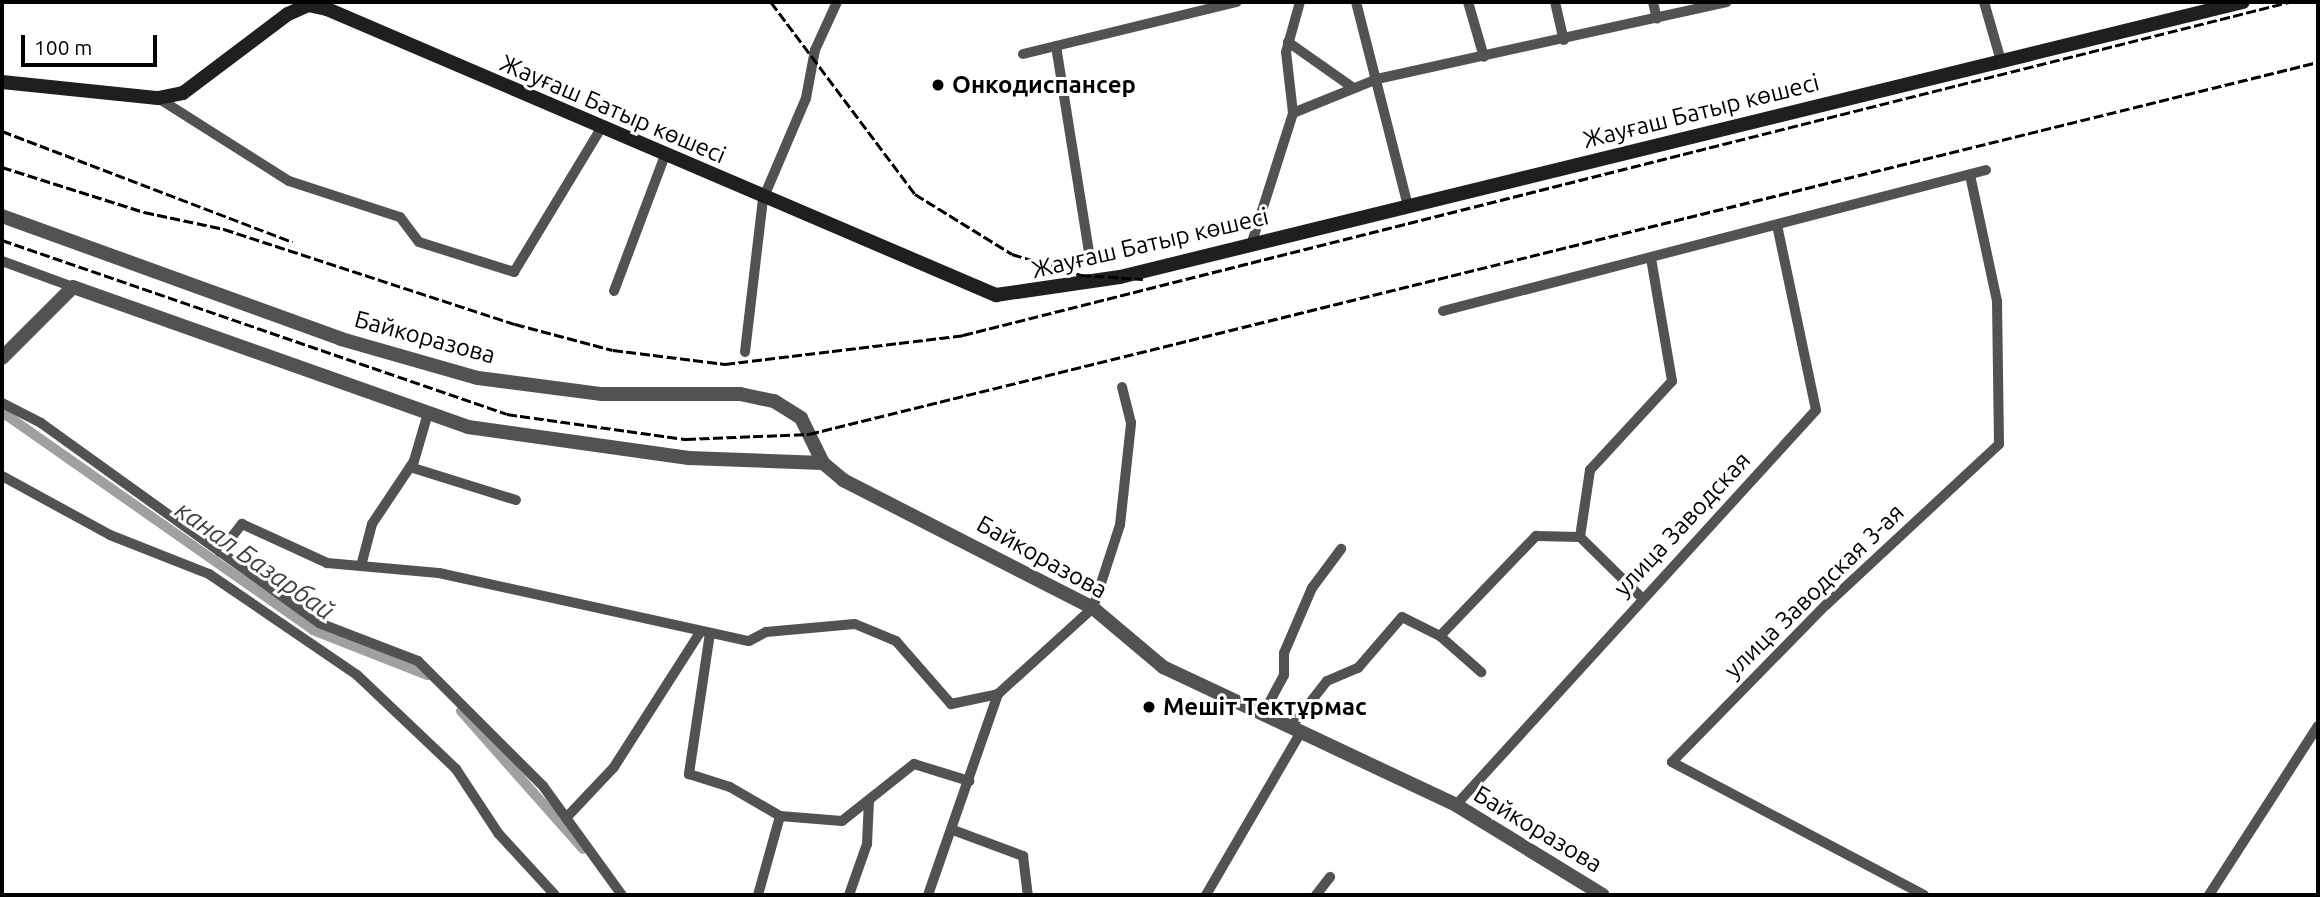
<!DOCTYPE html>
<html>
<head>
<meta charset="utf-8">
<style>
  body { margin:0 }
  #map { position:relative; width:2320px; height:897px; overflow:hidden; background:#fff; font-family:Ubuntu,sans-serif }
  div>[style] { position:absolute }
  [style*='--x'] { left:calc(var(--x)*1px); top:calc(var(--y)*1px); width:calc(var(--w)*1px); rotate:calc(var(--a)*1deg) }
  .canal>* { height:10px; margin:-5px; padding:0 5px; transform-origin:5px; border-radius:5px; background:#a0a0a0 }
  .minor>* { height:10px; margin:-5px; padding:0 5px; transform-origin:5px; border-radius:5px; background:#525252 }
  .tertiary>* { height:14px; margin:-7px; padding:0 7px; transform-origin:7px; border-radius:7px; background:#525252 }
  .secondary>* { height:14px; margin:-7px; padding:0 7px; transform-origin:7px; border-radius:7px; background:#1f1f1f }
  .rail>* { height:2.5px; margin-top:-1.25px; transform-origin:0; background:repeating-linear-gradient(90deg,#000 0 10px,transparent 0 13.5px) }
  .dots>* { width:19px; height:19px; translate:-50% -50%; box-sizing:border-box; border:4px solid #fff; border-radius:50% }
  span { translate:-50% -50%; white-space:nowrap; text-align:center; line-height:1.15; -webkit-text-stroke:6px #fff; paint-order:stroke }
  .poi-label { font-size:24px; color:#000; font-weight:700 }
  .left { translate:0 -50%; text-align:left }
  .street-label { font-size:24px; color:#000 }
  .water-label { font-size:26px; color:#414141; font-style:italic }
  .frame { position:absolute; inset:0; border:4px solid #000; pointer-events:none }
  .scale { position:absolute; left:21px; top:35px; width:136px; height:32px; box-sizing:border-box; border:4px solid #000; border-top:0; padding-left:9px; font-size:21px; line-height:24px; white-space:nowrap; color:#000; -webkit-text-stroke:5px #fff; paint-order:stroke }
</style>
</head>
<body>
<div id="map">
  <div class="canal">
    <i style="--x:2;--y:412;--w:380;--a:35"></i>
    <i style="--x:313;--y:630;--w:123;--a:21.5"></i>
    <i style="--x:461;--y:711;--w:184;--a:48.5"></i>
  </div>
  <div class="minor">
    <i style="--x:1356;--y:2;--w:211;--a:75.7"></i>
    <i style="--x:1468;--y:2;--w:57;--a:73.8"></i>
    <i style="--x:1555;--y:2;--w:39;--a:77"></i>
    <i style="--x:1653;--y:2;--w:17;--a:77"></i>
    <i style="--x:1984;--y:2;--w:61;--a:73.9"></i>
    <i style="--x:1288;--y:42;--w:78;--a:35.1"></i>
    <i style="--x:1056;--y:46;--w:215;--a:80.9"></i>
    <i style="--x:1023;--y:54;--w:220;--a:-13.7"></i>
    <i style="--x:158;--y:98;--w:155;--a:32.4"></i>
    <i style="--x:289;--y:181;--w:117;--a:18"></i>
    <i style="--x:400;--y:217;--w:31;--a:53"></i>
    <i style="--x:419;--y:242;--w:100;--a:17.5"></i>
    <i style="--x:514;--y:272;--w:166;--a:-58.8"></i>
    <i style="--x:1293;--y:113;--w:91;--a:-22"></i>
    <i style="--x:1377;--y:79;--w:358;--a:-12.4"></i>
    <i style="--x:1251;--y:245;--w:139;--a:-72.3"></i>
    <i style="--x:1293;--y:113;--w:61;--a:-96.5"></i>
    <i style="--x:1286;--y:52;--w:52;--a:-74.4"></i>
    <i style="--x:2;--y:261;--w:76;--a:20.1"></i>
    <i style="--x:614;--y:291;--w:142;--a:-69.4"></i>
    <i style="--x:1443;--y:311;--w:561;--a:-14.56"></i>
    <i style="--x:745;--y:352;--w:154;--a:-83.3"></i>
    <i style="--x:763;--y:199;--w:110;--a:-66.9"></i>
    <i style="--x:806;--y:98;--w:49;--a:-79.4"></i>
    <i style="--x:815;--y:50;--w:53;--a:-65.4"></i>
    <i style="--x:2;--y:403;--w:44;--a:27.1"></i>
    <i style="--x:41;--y:423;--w:342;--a:35.7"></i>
    <i style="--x:319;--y:623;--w:106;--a:21"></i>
    <i style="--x:418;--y:661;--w:177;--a:45"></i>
    <i style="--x:543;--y:786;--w:135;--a:54.1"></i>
    <i style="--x:410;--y:467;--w:111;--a:17.3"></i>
    <i style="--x:2;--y:476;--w:123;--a:28.6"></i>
    <i style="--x:110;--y:535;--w:106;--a:21.5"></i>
    <i style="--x:209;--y:574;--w:179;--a:34.3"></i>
    <i style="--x:357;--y:675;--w:137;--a:43.5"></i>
    <i style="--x:456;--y:769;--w:77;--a:56.7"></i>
    <i style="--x:498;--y:833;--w:84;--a:47.4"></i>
    <i style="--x:1580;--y:537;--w:87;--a:44.5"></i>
    <i style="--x:220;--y:552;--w:36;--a:-52"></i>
    <i style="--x:242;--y:524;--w:94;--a:24.6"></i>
    <i style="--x:327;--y:563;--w:112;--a:5.1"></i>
    <i style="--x:439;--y:573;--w:317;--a:12.4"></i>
    <i style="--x:749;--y:641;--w:19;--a:-28"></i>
    <i style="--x:766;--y:632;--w:89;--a:-5.1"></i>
    <i style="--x:855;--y:624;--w:44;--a:22.5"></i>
    <i style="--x:896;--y:641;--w:84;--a:48.9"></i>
    <i style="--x:951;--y:704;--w:48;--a:-12"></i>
    <i style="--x:361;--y:566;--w:43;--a:-75.3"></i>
    <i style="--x:372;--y:524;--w:76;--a:-56.3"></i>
    <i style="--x:414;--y:461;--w:50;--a:-73.7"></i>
    <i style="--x:710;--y:633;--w:143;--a:98.5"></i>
    <i style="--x:689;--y:774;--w:43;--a:17.6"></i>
    <i style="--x:730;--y:787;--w:58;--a:30.1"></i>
    <i style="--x:780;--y:816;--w:62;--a:4.6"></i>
    <i style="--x:842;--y:821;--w:92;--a:-38.4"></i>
    <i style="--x:914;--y:764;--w:58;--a:17.2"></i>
    <i style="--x:1440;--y:636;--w:55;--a:41.3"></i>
    <i style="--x:1263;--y:714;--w:44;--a:-61.7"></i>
    <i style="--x:1284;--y:675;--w:22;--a:-90"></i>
    <i style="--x:1284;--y:653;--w:71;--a:-66.7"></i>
    <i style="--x:1312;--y:588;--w:49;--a:-53.4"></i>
    <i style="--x:1291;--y:727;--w:58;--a:-52"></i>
    <i style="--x:1327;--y:681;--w:34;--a:-23"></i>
    <i style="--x:1358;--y:668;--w:67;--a:-49.2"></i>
    <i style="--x:1402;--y:617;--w:42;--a:26.6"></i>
    <i style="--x:1440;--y:636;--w:139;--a:-46.2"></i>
    <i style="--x:1536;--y:536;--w:44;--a:1.3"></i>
    <i style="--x:1580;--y:537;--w:68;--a:-81.5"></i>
    <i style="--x:1590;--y:470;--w:121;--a:-47.3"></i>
    <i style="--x:1672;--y:381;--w:125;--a:-99.7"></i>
    <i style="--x:1456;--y:805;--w:534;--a:-47.65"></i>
    <i style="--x:1816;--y:410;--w:185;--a:-101.9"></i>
    <i style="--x:566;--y:818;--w:70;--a:-46.7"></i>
    <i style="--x:614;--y:767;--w:161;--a:-57.4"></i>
    <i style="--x:953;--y:830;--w:75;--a:20.4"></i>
    <i style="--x:1023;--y:856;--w:39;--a:83"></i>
    <i style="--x:758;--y:895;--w:82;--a:-74.4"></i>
    <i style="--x:849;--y:895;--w:54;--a:-70.6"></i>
    <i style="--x:867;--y:844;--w:44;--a:-87.4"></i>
    <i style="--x:928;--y:895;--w:213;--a:-70.8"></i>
    <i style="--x:998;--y:694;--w:128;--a:-42.2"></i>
    <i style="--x:1093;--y:608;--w:87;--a:-72"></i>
    <i style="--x:1120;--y:525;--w:103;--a:-83.8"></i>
    <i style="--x:1131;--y:423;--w:37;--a:-104"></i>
    <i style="--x:1206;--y:895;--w:189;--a:-59.8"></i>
    <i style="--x:1316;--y:895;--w:23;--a:-52"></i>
    <i style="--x:1924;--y:895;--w:285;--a:-152.2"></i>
    <i style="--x:1672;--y:762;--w:220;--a:-45.6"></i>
    <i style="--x:1826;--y:605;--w:236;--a:-42.9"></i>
    <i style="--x:1999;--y:444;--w:143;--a:-90.8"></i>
    <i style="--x:1997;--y:301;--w:129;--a:-102.1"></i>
    <i style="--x:2209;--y:895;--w:201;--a:-57.2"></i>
  </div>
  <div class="tertiary">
    <i style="--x:2;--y:216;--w:361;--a:19.9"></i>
    <i style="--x:341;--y:339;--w:142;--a:15.9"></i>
    <i style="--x:478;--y:378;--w:125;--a:7.4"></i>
    <i style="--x:602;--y:394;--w:138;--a:0"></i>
    <i style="--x:740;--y:394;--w:35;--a:12"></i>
    <i style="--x:774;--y:401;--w:32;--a:32"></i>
    <i style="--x:801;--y:418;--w:50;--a:63.9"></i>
    <i style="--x:823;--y:463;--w:26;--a:40"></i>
    <i style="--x:843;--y:480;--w:281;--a:27.1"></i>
    <i style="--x:1093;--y:608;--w:92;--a:40.1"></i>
    <i style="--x:1163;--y:667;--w:324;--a:25.2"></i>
    <i style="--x:1456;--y:805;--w:172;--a:31.5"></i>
    <i style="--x:2;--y:358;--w:100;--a:-45"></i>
    <i style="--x:73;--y:287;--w:419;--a:19.5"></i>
    <i style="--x:468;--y:427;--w:223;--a:8"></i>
    <i style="--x:689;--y:458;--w:134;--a:2.1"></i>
  </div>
  <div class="secondary">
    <i style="--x:2;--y:82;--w:157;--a:5.9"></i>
    <i style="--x:158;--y:98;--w:25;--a:-11"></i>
    <i style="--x:183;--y:93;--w:131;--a:-37"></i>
    <i style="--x:288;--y:14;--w:22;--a:-24"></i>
    <i style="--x:308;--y:5;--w:19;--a:12"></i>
    <i style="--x:327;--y:9;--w:728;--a:23.15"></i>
    <i style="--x:996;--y:295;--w:125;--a:-8.3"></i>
    <i style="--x:1120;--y:277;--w:1156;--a:-13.76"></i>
  </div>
  <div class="rail">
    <i style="--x:771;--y:2;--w:240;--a:53.1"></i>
    <i style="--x:915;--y:194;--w:114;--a:31.7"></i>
    <i style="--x:1012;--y:254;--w:72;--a:16.9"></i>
    <i style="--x:1081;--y:275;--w:62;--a:3.7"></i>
    <i style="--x:2;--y:131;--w:311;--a:20.9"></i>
    <i style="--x:2;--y:167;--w:149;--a:17.6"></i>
    <i style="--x:144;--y:212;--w:82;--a:12"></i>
    <i style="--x:224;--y:229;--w:306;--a:18.1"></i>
    <i style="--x:515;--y:324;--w:101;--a:14.9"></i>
    <i style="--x:613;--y:350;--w:113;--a:7.1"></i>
    <i style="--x:725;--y:364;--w:240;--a:-6.9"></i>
    <i style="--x:963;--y:335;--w:1367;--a:-14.1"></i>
    <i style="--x:2;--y:240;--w:534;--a:19.01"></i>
    <i style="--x:507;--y:414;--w:181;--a:8"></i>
    <i style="--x:686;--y:439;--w:123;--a:-2.3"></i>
    <i style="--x:809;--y:434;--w:1554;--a:-13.85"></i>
  </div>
  <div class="dots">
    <i style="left:938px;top:85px;background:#000"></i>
    <i style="left:1149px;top:707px;background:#000"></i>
  </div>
  <div class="poi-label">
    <span class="left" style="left:952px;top:85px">Онкодиспансер</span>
    <span class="left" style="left:1163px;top:707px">Мешіт Тектұрмас</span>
  </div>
  <div class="street-label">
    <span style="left:613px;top:109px;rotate:23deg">Жауғаш Батыр көшесі</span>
    <span style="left:1701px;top:111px;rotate:-14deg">Жауғаш Батыр көшесі</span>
    <span style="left:1150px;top:243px;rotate:-13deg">Жауғаш Батыр көшесі</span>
    <span style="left:425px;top:337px;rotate:15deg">Байкоразова</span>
    <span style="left:1682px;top:524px;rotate:-47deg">улица Заводская</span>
    <span style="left:1042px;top:557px;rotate:29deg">Байкоразова</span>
    <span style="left:1814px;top:591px;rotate:-44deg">улица Заводская 3-ая</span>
    <span style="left:1538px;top:829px;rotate:31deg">Байкоразова</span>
  </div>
  <div class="water-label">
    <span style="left:255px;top:560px;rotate:35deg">канал Базарбай</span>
  </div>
  <div class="frame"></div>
  <div class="scale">100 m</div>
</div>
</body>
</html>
